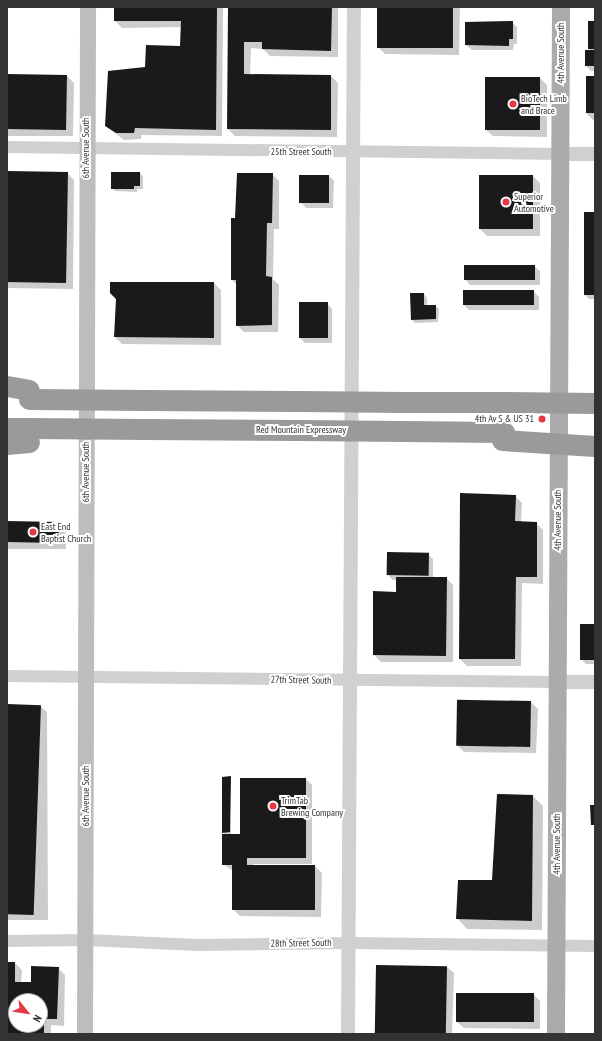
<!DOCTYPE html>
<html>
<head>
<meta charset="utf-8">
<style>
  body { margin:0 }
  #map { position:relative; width:602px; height:1041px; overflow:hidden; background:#fff; font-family:"PT Sans Narrow",sans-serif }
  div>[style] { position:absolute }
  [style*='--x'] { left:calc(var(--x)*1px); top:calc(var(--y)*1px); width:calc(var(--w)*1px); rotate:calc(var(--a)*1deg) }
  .shadow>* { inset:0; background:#0003 }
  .building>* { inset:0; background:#1a1a1a; transform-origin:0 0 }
  .minor>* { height:12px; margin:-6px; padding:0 6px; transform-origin:6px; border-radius:6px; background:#d0d0d0 }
  .tertiary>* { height:14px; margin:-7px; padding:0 7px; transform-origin:7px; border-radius:7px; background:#d0d0d0 }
  .secondary>* { height:16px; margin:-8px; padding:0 8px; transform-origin:8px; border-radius:8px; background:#bdbdbd }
  .primary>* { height:18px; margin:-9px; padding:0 9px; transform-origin:9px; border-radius:9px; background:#ababab }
  .motorway>* { height:21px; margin:-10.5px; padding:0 10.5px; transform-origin:10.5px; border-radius:10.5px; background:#9a9a9a }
  .motorway-bridge>* { height:21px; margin:-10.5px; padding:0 10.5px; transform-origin:10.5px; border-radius:10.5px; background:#9a9a9a }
  .dots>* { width:11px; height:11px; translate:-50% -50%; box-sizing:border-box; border:2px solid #fff; border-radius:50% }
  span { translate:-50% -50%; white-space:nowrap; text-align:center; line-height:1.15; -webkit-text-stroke:4px #fff; paint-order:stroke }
  .street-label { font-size:10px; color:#333 }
  .poi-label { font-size:10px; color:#333 }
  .left { translate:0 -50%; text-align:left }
  .right { translate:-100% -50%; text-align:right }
  .frame { position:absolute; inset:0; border:8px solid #333; pointer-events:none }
  .north { position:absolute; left:8px; top:993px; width:40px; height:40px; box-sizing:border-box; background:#fff; border:1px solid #adadad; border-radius:50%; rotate:120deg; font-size:11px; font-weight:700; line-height:16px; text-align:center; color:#333 }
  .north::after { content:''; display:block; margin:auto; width:14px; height:18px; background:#e63946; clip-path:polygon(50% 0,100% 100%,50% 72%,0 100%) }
</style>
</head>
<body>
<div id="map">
  <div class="shadow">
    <i style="clip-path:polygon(115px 7px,223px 7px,222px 136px,141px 135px,141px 139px,124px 140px,106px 126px,146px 68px,181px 47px,181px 27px,122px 28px,115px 21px)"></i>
    <i style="clip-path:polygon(229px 7px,338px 7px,338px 57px,270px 56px,263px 49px,251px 48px,250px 75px,331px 76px,338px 83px,337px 137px,235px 136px,228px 129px)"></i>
    <i style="clip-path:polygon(378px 7px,460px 7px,459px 55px,385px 54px,378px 47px)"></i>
    <i style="clip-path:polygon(512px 22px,517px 27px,517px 44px,514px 44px,513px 50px,472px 50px,466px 45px)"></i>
    <i style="clip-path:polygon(595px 22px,595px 71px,591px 71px,586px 66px,591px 51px,589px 49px)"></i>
    <i style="clip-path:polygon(7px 75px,67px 76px,74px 83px,73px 136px,7px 136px)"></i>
    <i style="clip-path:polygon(595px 77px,595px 120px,593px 120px,586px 113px)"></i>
    <i style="clip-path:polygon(540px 78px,547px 85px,547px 137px,493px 136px,486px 130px)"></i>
    <i style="clip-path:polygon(7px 172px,67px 173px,74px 180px,73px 289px,7px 288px)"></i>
    <i style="clip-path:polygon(140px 173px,143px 177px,143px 189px,137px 189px,137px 192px,115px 191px,112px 188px)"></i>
    <i style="clip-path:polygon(272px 174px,279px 181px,279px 229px,274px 229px,273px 279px,279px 285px,278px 332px,244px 332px,237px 325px,237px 285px,232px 280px,236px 219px)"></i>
    <i style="clip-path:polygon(329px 176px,334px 181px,333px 208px,306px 208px,301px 202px)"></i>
    <i style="clip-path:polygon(480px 176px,533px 176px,540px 183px,540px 236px,487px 236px,480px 229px)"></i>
    <i style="clip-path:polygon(595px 213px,595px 299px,589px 299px,584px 294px)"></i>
    <i style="clip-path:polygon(534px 266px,540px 271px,540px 285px,470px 285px,465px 279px)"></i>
    <i style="clip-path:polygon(111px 283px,214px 283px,221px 290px,221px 345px,122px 344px,115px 337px,117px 298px)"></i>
    <i style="clip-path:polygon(534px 292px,539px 297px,539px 310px,469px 310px,464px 305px)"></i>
    <i style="clip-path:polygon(424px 294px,427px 298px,427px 306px,435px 306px,439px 309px,438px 322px,415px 323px,412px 320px)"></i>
    <i style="clip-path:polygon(327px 303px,332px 309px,332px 343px,305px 343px,300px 338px)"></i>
    <i style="clip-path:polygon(515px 496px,522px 503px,521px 522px,536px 523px,543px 530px,543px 584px,522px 583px,521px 666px,467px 666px,460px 659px)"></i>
    <i style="clip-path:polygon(7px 522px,59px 523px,66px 530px,66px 549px,7px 549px)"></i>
    <i style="clip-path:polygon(428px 554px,433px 559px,433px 578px,446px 578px,453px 585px,453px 662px,381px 662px,374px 655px,397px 593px,397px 580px,393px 580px,388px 575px)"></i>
    <i style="clip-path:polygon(595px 625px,595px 664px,586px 664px,581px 659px)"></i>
    <i style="clip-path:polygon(531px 702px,538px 709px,536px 753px,464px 752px,457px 745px)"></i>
    <i style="clip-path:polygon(7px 705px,40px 706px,47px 712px,48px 920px,7px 920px)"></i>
    <i style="clip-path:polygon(230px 777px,231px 835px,241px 835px,306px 779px,312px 785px,312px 864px,253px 864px,253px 867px,315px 866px,322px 873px,321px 917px,240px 916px,233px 909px,233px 871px,223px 864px,226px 835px,223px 832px)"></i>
    <i style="clip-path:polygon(533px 796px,543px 806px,542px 930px,467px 929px,457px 918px,493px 881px)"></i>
    <i style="clip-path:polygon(evenodd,7px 963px,15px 963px,22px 970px,21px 983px,31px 983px,58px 968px,65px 975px,64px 1026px,51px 1025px,51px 1034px,7px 1034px,7px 963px,16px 1001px,40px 1001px,40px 1025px,16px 1025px,16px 1001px)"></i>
    <i style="clip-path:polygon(447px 967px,454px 973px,452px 1034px,376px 1034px)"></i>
    <i style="clip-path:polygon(533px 994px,540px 1001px,540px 1029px,464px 1028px,457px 1022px)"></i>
  </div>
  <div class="building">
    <i style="clip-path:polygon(114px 7px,217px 7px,216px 130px,135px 128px,134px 133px,116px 133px,105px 126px,108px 71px,145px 67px,146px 45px,180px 46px,181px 21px,114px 21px)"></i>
    <i style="clip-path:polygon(228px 7px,332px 7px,331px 51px,262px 49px,262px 42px,244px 42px,244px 74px,331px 75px,331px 130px,227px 129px)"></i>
    <i style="left:377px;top:7px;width:76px;height:41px"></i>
    <i style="clip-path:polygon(513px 21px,513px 39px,509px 39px,509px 46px,465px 45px,465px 22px)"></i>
    <i style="left:588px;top:21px;width:7px;height:28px"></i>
    <i style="left:585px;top:50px;width:10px;height:16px"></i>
    <i style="left:7px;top:74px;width:60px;height:55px;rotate:1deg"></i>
    <i style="left:586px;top:76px;width:9px;height:37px"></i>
    <i style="left:485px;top:77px;width:55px;height:53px"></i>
    <i style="left:7px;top:171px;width:61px;height:111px;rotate:1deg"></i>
    <i style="clip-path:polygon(111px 172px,140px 172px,140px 186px,134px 186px,134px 189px,111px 189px)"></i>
    <i style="clip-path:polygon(237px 173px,273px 173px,272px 223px,267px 223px,266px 276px,272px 277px,272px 325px,236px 326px,236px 280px,231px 280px,231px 218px,235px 218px)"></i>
    <i style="left:299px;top:175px;width:30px;height:28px"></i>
    <i style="left:479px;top:175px;width:54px;height:54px"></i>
    <i style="left:584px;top:212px;width:11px;height:83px"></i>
    <i style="left:464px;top:265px;width:71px;height:15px"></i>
    <i style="clip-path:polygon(110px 282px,214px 282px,214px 338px,114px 337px,116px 299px,110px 293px)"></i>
    <i style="left:463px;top:290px;width:71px;height:15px"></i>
    <i style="clip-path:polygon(410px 293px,424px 293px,424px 305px,436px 305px,436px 319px,411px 320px)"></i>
    <i style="left:299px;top:302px;width:29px;height:36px"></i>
    <i style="clip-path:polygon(460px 493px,516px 495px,515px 521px,537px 522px,537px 577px,516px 577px,515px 659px,459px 659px)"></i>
    <i style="left:7px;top:521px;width:52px;height:21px;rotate:1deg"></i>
    <i style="left:387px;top:552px;width:42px;height:23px;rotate:1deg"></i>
    <i style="clip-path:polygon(396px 577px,447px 577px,446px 656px,373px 655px,373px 591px,396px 592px)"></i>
    <i style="left:580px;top:624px;width:15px;height:36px"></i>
    <i style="left:531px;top:701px;width:46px;height:74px;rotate:91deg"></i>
    <i style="left:7px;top:704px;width:34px;height:210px;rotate:2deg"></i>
    <i style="clip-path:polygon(231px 776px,230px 832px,222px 833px,222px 777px)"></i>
    <i style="clip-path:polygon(240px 778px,306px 778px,306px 858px,247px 858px,247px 865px,222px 865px,222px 834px,240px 834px)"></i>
    <i style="clip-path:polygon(497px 794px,533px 795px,532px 921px,456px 919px,458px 880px,492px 880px)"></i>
    <i style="clip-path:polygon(590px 805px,595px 805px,595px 825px,591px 825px)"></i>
    <i style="left:315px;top:865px;width:45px;height:83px;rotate:90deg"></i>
    <i style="clip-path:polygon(evenodd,7px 962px,15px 962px,15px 982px,31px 982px,31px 966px,59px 967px,57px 1019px,44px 1019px,44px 1034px,7px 1034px,7px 962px,16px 1001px,40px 1001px,40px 1025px,16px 1025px,16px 1001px)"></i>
    <i style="left:376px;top:965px;width:71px;height:69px;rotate:1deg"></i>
    <i style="left:456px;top:993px;width:78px;height:29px"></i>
  </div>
  <div class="minor">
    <i style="--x:7;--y:147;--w:554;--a:0.72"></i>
    <i style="--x:7;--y:676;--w:551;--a:0.62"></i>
    <i style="--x:7;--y:941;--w:79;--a:-0.7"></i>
    <i style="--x:86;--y:940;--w:112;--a:2.6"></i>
    <i style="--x:198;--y:945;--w:150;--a:-0.8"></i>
    <i style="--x:348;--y:943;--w:247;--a:0.7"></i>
  </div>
  <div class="tertiary">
    <i style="--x:561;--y:154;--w:34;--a:0"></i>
    <i style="--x:558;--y:682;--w:37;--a:0"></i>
    <i style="--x:348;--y:1034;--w:1027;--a:-89.67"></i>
  </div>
  <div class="secondary">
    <i style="--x:85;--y:1034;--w:1027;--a:-89.83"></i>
  </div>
  <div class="primary">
    <i style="--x:556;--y:1034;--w:1027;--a:-89.72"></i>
  </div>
  <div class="motorway">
    <i style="--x:7;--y:386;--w:22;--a:10"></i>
    <i style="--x:144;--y:400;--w:156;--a:0.4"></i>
    <i style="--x:403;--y:402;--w:101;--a:0"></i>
    <i style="--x:7;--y:428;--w:23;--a:0"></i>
    <i style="--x:145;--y:429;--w:155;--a:0.4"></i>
    <i style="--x:402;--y:431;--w:102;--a:0.6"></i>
    <i style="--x:7;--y:444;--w:22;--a:-5"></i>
  </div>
  <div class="motorway-bridge">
    <i style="--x:29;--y:399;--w:115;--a:0.5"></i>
    <i style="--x:300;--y:401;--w:103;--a:0.6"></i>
    <i style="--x:504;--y:402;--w:91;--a:0.6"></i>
    <i style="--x:30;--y:428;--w:115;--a:0.5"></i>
    <i style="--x:300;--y:430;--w:102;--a:0.6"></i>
    <i style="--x:502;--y:440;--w:93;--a:3.7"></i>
  </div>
  <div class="dots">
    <i style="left:513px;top:104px;background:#e63946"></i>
    <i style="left:506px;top:202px;background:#e63946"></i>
    <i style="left:542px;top:419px;background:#e63946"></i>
    <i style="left:33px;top:532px;background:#e63946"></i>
    <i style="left:273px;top:806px;background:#e63946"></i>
  </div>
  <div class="street-label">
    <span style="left:561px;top:53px;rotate:-90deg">4th Avenue South</span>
    <span style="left:86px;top:148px;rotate:-90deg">6th Avenue South</span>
    <span style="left:301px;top:152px">25th Street South</span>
    <span style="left:301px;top:430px">Red Mountain Expressway</span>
    <span style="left:86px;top:472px;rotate:-90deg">6th Avenue South</span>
    <span style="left:558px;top:520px;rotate:-90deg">4th Avenue South</span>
    <span style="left:301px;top:680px;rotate:1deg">27th Street South</span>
    <span style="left:86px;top:796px;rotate:-90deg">6th Avenue South</span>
    <span style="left:557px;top:844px;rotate:-90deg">4th Avenue South</span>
    <span style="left:301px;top:943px;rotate:-1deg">28th Street South</span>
  </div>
  <div class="poi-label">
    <span class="left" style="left:521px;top:104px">BioTech Limb<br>and Brace</span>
    <span class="left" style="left:514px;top:202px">Superior<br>Automotive</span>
    <span class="right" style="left:534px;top:419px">4th Av S &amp; US 31</span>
    <span class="left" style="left:41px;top:532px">East End<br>Baptist Church</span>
    <span class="left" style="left:281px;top:806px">TrimTab<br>Brewing Company</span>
  </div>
  <div class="frame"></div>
  <div class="north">N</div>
</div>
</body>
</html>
